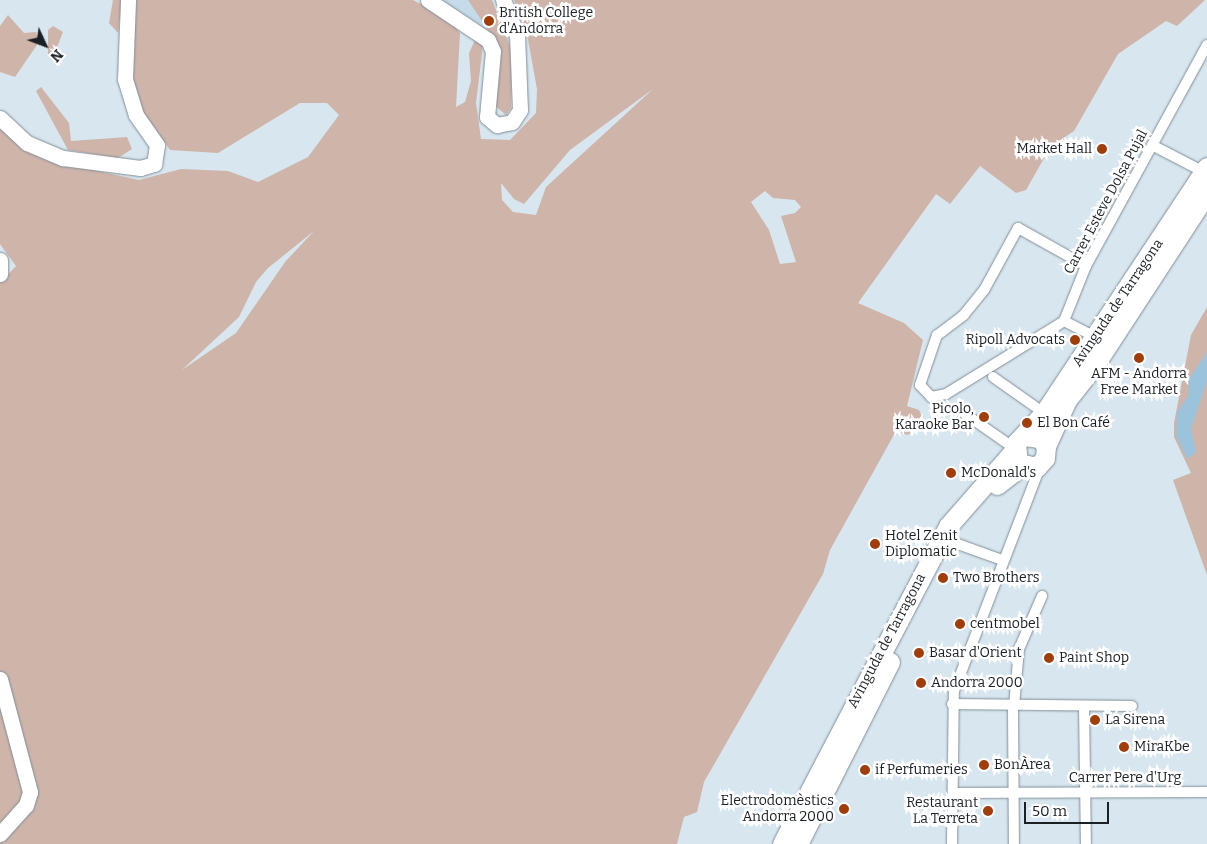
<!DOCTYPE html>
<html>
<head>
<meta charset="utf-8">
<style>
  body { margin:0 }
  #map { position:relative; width:1207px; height:844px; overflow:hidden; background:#d7e6ef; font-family:Bitter,serif }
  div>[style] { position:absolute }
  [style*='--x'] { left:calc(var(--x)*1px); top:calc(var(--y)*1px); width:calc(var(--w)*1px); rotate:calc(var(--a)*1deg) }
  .built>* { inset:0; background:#c5dbe9 }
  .green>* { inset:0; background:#cfb4aa }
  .water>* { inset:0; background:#9bc4dc }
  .roads { filter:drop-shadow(0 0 1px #818f97) drop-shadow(0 0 1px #818f97) }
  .street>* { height:10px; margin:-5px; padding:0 5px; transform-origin:5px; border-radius:5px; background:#fff }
  .secondary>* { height:15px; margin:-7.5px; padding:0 7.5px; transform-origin:7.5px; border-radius:7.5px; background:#fff }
  .highway>* { height:19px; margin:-9.5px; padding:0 9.5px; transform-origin:9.5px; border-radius:9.5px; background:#fff }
  .dots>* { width:14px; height:14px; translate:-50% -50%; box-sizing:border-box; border:2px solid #fff; border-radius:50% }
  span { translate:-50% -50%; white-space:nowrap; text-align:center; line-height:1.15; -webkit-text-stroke:5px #fff; paint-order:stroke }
  .poi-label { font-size:14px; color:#1b2024 }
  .left { translate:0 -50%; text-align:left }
  .right { translate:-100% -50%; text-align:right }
  .street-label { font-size:14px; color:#1b2024 }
  .north { position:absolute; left:20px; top:20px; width:50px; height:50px; -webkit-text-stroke:4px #fff; paint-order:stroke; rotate:133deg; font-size:14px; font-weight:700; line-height:20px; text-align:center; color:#1b2024 }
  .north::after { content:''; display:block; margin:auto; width:18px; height:22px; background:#1b2024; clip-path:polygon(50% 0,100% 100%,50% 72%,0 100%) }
  .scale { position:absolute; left:1024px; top:802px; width:85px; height:22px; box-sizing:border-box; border:2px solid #1b2024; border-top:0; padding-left:6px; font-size:15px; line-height:18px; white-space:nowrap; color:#1b2024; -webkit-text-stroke:4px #fff; paint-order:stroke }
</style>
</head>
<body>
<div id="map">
  <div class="built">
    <i style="clip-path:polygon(440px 0,492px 0,511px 43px,498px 47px,481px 25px)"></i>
  </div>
  <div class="green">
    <i style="clip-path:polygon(113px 0,122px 0,118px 33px,109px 23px)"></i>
    <i style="clip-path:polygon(evenodd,134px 0,413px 0,448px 18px,460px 33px,456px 107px,465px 102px,471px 81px,469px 53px,476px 38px,483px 45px,476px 103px,481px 139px,510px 140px,536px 113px,537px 89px,527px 34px,514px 0,1205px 0,1177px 26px,1166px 21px,1118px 54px,1074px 131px,1051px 146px,1026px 190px,1016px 193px,980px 166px,950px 204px,936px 194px,858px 303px,904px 323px,923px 340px,907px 406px,919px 410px,923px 419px,908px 435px,896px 431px,830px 550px,823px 574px,704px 782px,697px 812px,684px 817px,677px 844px,0 844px,0 283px,16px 266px,0 244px,0 128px,25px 148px,61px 163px,139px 180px,181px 169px,228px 171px,258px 182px,308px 157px,339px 115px,327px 103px,300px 103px,218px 153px,170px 150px,140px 108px,132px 86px,134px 0,653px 89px,546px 187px,536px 215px,513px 212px,502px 200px,501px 183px,514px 199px,524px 204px,570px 150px,653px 89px,134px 0,765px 191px,773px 198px,795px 200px,801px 207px,795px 213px,781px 216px,796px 262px,780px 264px,769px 230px,751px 202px,765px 191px,134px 0,314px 231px,285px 262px,236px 333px,182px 370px,239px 317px,256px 282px,268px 268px,314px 231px)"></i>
    <i style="clip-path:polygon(468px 0,492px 0,512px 52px,511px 108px,506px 115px,493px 104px,501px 50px)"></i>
    <i style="clip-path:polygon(8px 15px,24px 33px,36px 32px,39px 42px,15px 77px,0 72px,0 26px)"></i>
    <i style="clip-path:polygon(53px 26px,63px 32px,52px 60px,48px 56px,48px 30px)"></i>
    <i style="clip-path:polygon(41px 87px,69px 123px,71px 141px,127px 137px,132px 149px,118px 158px,68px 150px,36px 91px)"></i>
    <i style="clip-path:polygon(1207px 307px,1207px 575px,1173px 480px,1191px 473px,1174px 437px,1174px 423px,1191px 335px)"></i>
  </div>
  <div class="water">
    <i style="clip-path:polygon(1207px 352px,1207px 381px,1191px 429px,1196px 452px,1187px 459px,1176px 435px,1177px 412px,1188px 396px,1189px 379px)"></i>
  </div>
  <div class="roads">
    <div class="street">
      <i style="--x:1152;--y:145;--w:59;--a:27.4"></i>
      <i style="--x:1086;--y:266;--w:78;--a:-150.8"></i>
      <i style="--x:1018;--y:228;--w:71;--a:118.7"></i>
      <i style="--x:984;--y:290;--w:32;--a:129"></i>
      <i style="--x:964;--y:315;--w:34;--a:143"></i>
      <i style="--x:937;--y:335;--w:53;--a:108.8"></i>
      <i style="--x:920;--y:385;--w:16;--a:47"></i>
      <i style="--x:931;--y:397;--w:15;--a:-11"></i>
      <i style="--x:946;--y:394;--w:139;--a:-31.7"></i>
      <i style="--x:1064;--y:321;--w:59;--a:-68.2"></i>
      <i style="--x:1086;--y:266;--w:252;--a:-61.3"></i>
      <i style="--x:1064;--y:321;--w:35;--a:27"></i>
      <i style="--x:993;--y:377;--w:62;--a:35.2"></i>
      <i style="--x:958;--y:409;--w:68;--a:34.9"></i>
      <i style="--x:952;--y:542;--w:53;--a:19.8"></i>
      <i style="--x:952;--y:704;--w:180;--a:0.6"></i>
      <i style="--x:1014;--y:706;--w:57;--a:-85"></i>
      <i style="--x:1019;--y:649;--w:58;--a:-66.5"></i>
      <i style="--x:1084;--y:706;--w:138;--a:89.2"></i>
      <i style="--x:1013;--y:711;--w:133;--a:89.6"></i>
      <i style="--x:953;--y:793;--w:254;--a:-0.2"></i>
      <i style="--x:952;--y:844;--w:153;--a:-89.3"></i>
      <i style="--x:954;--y:691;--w:243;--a:-69"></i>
    </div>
    <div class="secondary">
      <i style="--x:428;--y:0;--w:72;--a:33.7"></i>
      <i style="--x:488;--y:40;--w:12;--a:66"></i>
      <i style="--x:493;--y:51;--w:66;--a:95.2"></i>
      <i style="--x:487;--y:117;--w:13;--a:39"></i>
      <i style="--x:497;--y:125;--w:15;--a:-11"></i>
      <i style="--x:512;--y:122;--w:14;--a:-56"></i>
      <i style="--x:520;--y:110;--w:74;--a:-92.3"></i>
      <i style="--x:517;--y:36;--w:39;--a:-111"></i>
      <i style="--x:0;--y:118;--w:37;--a:43"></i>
      <i style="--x:27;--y:143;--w:39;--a:23"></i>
      <i style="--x:63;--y:158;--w:78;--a:7.4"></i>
      <i style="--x:140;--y:168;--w:15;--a:-16"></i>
      <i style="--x:154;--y:164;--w:19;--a:-81"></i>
      <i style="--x:157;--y:145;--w:37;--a:-125"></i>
      <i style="--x:136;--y:115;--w:38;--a:-107"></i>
      <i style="--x:125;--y:79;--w:79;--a:-87.8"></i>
      <i style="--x:0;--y:260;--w:14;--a:90"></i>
      <i style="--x:0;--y:679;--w:117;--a:75.1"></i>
      <i style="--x:30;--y:792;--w:14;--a:107"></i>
      <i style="--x:26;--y:805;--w:39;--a:132"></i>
    </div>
    <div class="highway">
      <i style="--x:1024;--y:436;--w:16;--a:7"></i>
      <i style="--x:1040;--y:438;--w:10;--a:53"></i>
      <i style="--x:1046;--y:446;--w:12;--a:95"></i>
      <i style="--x:1045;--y:458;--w:12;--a:132"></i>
      <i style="--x:1037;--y:467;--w:19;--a:-168"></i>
      <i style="--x:1018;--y:463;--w:20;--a:-96"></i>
      <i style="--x:1016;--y:443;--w:41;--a:-47"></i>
      <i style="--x:1044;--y:413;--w:295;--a:-56.5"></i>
      <i style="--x:1046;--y:446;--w:51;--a:-65.5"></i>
      <i style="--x:1067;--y:400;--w:47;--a:-51.9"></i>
      <i style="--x:1096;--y:363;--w:203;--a:-56.9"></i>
      <i style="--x:997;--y:485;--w:31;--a:-38"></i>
      <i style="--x:782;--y:844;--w:360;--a:-62.4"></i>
      <i style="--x:949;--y:525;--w:97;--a:-48.8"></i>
      <i style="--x:798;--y:844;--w:204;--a:-63.2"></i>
    </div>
  </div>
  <div class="dots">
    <i style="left:489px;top:21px;background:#a13d0a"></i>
    <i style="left:1102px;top:149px;background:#a13d0a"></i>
    <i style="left:1075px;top:340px;background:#a13d0a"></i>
    <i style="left:1139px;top:358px;background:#a13d0a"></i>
    <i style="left:984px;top:417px;background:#a13d0a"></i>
    <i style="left:1027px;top:423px;background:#a13d0a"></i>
    <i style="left:951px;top:473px;background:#a13d0a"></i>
    <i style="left:875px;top:544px;background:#a13d0a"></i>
    <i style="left:943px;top:578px;background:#a13d0a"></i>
    <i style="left:960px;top:624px;background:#a13d0a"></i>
    <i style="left:919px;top:653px;background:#a13d0a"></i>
    <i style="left:1049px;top:658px;background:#a13d0a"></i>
    <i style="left:921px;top:683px;background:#a13d0a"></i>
    <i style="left:1095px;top:720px;background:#a13d0a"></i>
    <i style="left:1124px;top:747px;background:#a13d0a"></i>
    <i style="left:984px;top:765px;background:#a13d0a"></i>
    <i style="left:865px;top:770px;background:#a13d0a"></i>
    <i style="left:844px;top:809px;background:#a13d0a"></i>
    <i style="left:988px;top:811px;background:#a13d0a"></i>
  </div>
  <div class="poi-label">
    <span class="left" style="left:499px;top:21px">British College<br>d'Andorra</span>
    <span class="right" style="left:1092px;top:149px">Market Hall</span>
    <span class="right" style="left:1065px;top:340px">Ripoll Advocats</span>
    <span style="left:1139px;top:382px">AFM - Andorra<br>Free Market</span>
    <span class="right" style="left:974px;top:417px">Picolo,<br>Karaoke Bar</span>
    <span class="left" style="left:1037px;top:423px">El Bon Café</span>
    <span class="left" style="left:961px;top:473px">McDonald's</span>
    <span class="left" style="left:885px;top:544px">Hotel Zenit<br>Diplomatic</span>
    <span class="left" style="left:953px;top:578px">Two Brothers</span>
    <span class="left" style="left:970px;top:624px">centmobel</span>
    <span class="left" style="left:929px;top:653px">Basar d'Orient</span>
    <span class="left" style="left:1059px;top:658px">Paint Shop</span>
    <span class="left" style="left:931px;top:683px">Andorra 2000</span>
    <span class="left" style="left:1105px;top:720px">La Sirena</span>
    <span class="left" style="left:1134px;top:747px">MiraKbe</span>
    <span class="left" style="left:994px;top:765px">BonÀrea</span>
    <span class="left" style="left:875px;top:770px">if Perfumeries</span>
    <span class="right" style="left:834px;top:809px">Electrodomèstics<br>Andorra 2000</span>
    <span class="right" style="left:978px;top:811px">Restaurant<br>La Terreta</span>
  </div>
  <div class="street-label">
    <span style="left:1106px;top:202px;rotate:-62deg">Carrer Esteve Dolsa Pujal</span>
    <span style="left:1118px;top:303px;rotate:-56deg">Avinguda de Tarragona</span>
    <span style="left:887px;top:641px;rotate:-62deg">Avinguda de Tarragona</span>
    <span style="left:1125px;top:778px">Carrer Pere d'Urg</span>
  </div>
  <div class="north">N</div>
  <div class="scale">50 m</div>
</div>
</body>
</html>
